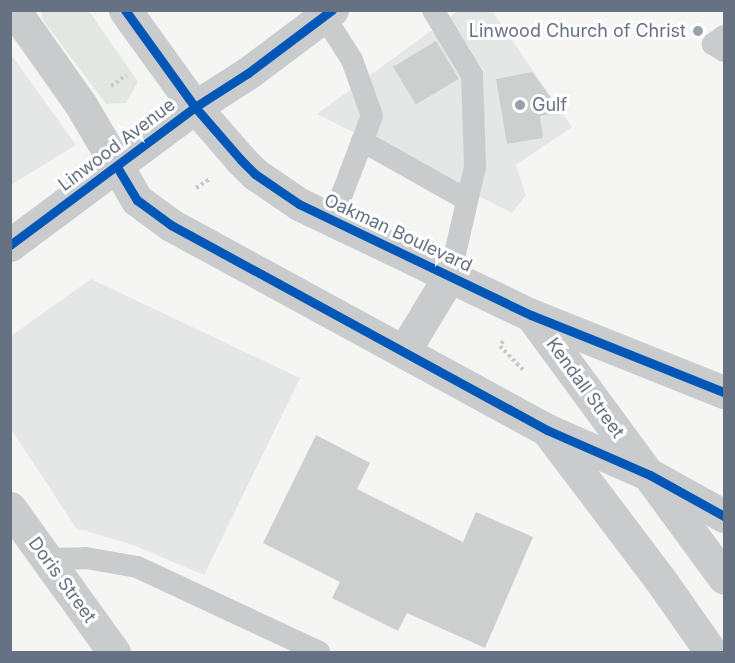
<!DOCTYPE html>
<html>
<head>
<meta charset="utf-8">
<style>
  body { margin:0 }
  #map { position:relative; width:735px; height:663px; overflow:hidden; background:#f5f6f4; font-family:Inter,sans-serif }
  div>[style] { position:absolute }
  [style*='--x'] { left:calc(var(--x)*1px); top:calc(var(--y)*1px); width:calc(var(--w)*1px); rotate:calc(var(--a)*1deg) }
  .built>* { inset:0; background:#e5e7e7 }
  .green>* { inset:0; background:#e3e7e2 }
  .building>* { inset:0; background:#cdcfcf; transform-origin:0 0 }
  .path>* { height:4px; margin-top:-2px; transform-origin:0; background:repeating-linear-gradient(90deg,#c8c9ca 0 3px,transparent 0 6px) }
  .service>* { height:22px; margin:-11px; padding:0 11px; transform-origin:11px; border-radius:11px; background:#cacbcc }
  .minor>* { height:33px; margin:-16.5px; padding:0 16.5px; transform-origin:16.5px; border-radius:16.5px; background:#cacbcc }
  .tertiary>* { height:33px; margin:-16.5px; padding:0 16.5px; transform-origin:16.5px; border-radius:16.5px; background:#cacbcc }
  .cycleway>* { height:9px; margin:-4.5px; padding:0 4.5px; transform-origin:4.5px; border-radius:4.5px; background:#0057b8 }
  .dots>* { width:16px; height:16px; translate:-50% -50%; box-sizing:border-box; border:3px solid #fff; border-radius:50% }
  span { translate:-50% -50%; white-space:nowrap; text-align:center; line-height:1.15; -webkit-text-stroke:6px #fff; paint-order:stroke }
  .poi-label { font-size:18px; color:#667284 }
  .right { translate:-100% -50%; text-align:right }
  .left { translate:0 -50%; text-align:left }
  .street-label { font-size:18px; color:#667284 }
  .frame { position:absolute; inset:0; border:12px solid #667284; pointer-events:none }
</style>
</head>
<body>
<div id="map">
  <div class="built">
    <i style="clip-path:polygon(458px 11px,492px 11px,572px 127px,516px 165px,526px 195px,512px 213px,317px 114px)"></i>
    <i style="clip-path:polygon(10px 53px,76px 145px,11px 185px,10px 185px)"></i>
    <i style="clip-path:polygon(91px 279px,300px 378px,204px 575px,133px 545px,76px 528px,11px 429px,11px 336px)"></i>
  </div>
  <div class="green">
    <i style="clip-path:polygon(41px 11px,89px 11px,138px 82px,126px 103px,106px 104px,43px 20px)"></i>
  </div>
  <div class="building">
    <i style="left:436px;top:41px;width:44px;height:50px;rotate:59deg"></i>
    <i style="clip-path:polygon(532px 72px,561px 112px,540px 116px,543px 138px,507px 144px,496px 79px)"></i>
    <i style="clip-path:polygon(316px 435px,370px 463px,357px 489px,463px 542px,476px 512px,533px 537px,485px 648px,407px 613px,398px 631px,332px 598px,340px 582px,263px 543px)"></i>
  </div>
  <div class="path">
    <i style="--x:111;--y:86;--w:19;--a:-35"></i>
    <i style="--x:196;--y:188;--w:17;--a:-33"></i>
    <i style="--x:503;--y:341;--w:6;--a:121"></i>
    <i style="--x:500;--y:346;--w:35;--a:46"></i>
  </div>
  <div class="service">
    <i style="--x:433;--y:10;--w:76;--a:59"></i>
    <i style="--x:472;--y:75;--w:92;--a:88.1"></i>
    <i style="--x:475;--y:167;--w:111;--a:103"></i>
    <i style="--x:324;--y:16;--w:52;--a:57.5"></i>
    <i style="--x:352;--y:60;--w:59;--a:70.3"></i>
    <i style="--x:372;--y:116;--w:111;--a:111"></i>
    <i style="--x:724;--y:36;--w:14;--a:144"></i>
    <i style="--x:713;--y:44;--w:13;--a:32"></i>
    <i style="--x:362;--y:141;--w:120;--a:29.3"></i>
    <i style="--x:47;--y:559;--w:39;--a:-1"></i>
    <i style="--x:86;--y:558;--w:52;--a:10"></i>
    <i style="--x:137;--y:567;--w:201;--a:25"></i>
  </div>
  <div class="minor">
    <i style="--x:531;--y:315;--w:326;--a:53.7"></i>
    <i style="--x:547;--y:430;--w:186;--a:52.9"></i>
    <i style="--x:659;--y:578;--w:90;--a:54.9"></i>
    <i style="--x:10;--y:508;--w:178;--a:54.2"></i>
  </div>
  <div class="tertiary">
    <i style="--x:14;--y:10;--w:116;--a:54.8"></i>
    <i style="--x:81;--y:105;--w:110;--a:59.5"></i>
    <i style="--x:137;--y:200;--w:42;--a:36.3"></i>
    <i style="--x:171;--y:225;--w:428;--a:28.6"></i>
    <i style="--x:547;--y:430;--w:112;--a:23.6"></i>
    <i style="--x:650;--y:475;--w:85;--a:29"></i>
    <i style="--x:125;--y:10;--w:120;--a:54.2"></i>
    <i style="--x:195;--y:107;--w:70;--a:49"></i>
    <i style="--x:241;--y:160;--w:20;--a:45"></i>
    <i style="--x:255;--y:174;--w:53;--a:34.3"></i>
    <i style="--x:299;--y:204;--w:257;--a:25.6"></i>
    <i style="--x:531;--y:315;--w:208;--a:21.8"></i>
    <i style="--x:10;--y:245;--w:231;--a:-36.7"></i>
    <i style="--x:195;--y:107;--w:63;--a:-32.7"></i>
    <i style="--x:248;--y:73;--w:105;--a:-36.9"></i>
    <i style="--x:404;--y:351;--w:89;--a:-58.8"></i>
  </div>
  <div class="cycleway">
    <i style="--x:125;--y:10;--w:120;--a:54.2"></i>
    <i style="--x:195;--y:107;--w:70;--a:49"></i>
    <i style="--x:241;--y:160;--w:20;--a:45"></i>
    <i style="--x:255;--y:174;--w:53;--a:34.3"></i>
    <i style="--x:299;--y:204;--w:257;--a:25.6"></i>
    <i style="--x:531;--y:315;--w:208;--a:21.8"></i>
    <i style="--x:117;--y:167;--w:39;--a:59"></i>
    <i style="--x:137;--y:200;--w:42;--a:36.3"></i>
    <i style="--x:171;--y:225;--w:428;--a:28.6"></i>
    <i style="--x:547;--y:430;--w:112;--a:23.6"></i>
    <i style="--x:650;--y:475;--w:85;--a:29"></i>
    <i style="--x:10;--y:245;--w:231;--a:-36.7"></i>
    <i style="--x:195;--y:107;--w:63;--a:-32.7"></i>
    <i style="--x:248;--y:73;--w:105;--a:-36.9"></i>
  </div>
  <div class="dots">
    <i style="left:698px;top:31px;background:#98a0ab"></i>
    <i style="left:520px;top:105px;background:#98a0ab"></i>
  </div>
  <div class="poi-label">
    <span class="right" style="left:686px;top:31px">Linwood Church of Christ</span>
    <span class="left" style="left:532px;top:105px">Gulf</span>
  </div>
  <div class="street-label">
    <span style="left:117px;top:145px;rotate:-37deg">Linwood Avenue</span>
    <span style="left:398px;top:233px;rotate:25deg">Oakman Boulevard</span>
    <span style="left:585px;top:388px;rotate:54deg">Kendall Street</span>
    <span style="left:62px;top:580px;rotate:54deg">Doris Street</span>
  </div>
  <div class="frame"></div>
</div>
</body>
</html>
